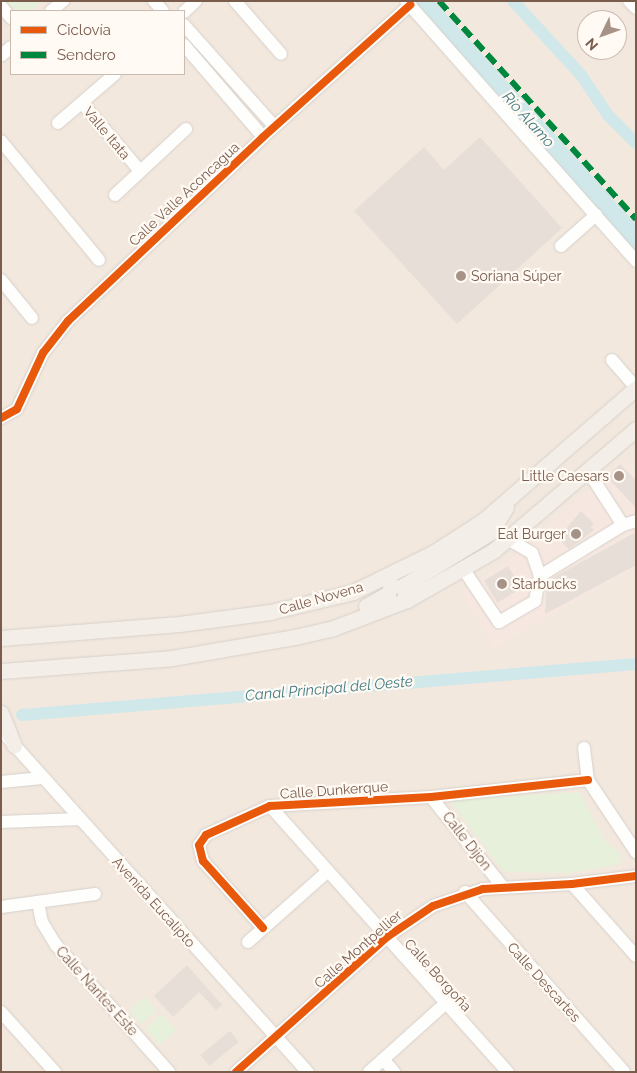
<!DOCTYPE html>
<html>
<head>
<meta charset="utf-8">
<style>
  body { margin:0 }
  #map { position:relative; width:637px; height:1073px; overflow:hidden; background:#f9f5f0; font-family:Raleway,sans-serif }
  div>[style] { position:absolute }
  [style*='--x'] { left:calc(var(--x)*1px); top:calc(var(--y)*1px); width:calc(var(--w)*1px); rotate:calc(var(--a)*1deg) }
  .residential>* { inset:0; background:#f2e8de }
  .commercial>* { inset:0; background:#f6e8e1 }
  .green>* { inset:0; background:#e7f0db; transform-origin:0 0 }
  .canal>* { height:12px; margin:-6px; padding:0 6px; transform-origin:6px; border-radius:6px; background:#d0e8ea }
  .river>* { height:21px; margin:-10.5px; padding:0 10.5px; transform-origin:10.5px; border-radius:10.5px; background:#d0e8ea }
  .building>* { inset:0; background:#e6ded7; transform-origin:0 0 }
  .roads { filter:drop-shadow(0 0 1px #d7d1cb) drop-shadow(0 0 1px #d7d1cb) }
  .minor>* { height:12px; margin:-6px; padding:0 6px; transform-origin:6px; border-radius:6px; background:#fefefd }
  .major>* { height:15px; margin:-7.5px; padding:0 7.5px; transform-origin:7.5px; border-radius:7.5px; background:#f3eee8 }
  .quiet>* { height:6px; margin-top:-3px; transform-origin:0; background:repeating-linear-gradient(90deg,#00873e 0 12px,transparent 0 18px) }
  .cycleway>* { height:8px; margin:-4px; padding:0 4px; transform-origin:4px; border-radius:4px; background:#e8590c }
  .dots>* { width:14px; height:14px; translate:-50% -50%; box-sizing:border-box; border:2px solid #fffaf3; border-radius:50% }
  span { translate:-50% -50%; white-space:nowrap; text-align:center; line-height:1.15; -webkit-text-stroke:4.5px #fffaf3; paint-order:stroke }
  .street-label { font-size:14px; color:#7a5c4d }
  .poi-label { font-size:14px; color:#7a5c4d }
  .left { translate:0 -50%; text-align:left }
  .right { translate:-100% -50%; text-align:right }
  .water-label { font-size:15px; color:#437c86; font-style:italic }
  .frame { position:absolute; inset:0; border:2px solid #7a5c4d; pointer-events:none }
  .legend { position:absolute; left:10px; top:10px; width:175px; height:65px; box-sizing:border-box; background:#fffaf3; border:1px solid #cabbb1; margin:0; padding:6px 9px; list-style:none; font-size:15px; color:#7a5c4d }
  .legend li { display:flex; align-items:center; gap:10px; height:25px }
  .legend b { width:25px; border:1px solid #cabbb1 }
  .north { position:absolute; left:577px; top:10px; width:50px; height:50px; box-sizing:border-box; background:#fffaf3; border:1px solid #cabbb1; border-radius:50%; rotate:228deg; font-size:14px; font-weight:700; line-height:20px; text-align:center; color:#7a5c4d }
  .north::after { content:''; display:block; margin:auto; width:18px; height:22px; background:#a69286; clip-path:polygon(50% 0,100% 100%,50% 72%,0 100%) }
</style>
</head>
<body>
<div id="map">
  <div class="residential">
    <i style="clip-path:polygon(evenodd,1px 1px,636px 1px,636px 1072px,1px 1072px,1px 1px,11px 11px,184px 11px,184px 74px,11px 74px,11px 11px,1px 1px,587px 20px,617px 20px,617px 50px,587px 50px,587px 20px)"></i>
  </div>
  <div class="commercial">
    <i style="clip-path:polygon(622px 459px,636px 473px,636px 567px,493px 648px,463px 592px,519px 552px)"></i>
  </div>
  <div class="green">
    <i style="clip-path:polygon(6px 1px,42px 1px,32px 11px,15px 11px)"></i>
    <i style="clip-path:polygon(579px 792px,605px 841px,622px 856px,619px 864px,571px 873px,504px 872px,449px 800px)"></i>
    <i style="left:145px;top:997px;width:18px;height:21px;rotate:49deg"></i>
    <i style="left:161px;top:1014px;width:22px;height:22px;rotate:47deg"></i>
  </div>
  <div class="canal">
    <i style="--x:513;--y:1;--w:100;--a:47.4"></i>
    <i style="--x:581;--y:75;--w:48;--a:56"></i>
    <i style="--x:608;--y:115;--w:40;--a:45"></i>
    <i style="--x:22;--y:715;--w:616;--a:-4.75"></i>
  </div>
  <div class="river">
    <i style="--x:420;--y:1;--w:322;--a:47.9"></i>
  </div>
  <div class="building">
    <i style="clip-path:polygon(480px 137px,562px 228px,457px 324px,354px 211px,424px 147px,444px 170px)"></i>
    <i style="clip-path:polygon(620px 464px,636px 480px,636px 508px,607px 477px)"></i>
    <i style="clip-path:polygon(581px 511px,594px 524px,591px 527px,594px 530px,569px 549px,558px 538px)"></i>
    <i style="clip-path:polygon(636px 532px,636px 565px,545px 614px,547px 581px)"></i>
    <i style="left:508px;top:566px;width:26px;height:28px;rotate:59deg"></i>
    <i style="clip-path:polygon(187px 965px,222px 1005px,216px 1010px,199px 992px,173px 1017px,154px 996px)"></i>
    <i style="left:230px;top:1031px;width:14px;height:38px;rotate:51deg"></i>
  </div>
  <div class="roads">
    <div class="minor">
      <i style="--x:154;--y:1;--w:13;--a:48"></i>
      <i style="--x:235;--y:1;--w:70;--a:49"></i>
      <i style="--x:406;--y:1;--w:347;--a:48.5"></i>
      <i style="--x:629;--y:1;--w:10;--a:45"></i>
      <i style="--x:1;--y:6;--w:16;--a:50"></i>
      <i style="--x:51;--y:11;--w:16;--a:-40"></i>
      <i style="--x:184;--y:12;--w:16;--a:-43"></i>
      <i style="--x:184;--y:25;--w:135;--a:48.3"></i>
      <i style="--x:184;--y:45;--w:121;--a:49.3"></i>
      <i style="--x:2;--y:55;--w:12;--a:-42"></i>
      <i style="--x:82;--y:103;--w:89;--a:49.5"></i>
      <i style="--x:58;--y:123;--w:75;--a:-40.7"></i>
      <i style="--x:1;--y:141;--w:154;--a:50.5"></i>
      <i style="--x:115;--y:195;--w:97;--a:-42.9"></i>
      <i style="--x:561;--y:246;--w:47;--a:-41.5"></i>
      <i style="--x:1;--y:280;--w:49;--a:50.8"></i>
      <i style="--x:612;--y:360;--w:37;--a:49"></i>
      <i style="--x:1;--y:418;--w:18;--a:-29"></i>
      <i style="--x:17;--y:409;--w:62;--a:-65.1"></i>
      <i style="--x:43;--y:353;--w:41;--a:-52"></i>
      <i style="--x:68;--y:321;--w:268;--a:-43.3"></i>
      <i style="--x:263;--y:137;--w:198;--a:-41.9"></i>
      <i style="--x:588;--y:471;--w:64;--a:57.1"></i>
      <i style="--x:464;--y:570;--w:63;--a:56.1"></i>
      <i style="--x:499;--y:622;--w:42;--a:-30.3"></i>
      <i style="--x:535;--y:601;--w:25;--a:-79"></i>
      <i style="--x:540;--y:576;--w:24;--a:-109"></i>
      <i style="--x:532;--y:553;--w:28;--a:-150"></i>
      <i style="--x:540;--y:576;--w:97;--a:-31.6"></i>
      <i style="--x:623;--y:525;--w:14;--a:-17"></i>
      <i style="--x:8;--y:738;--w:449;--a:48.1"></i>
      <i style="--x:584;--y:748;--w:32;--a:83"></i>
      <i style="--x:588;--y:780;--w:87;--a:56.3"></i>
      <i style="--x:1;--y:782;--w:41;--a:-5.6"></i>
      <i style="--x:431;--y:797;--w:114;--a:51.4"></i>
      <i style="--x:270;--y:806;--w:357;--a:48.2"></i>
      <i style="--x:1;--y:822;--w:79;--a:-2.2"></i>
      <i style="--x:572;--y:884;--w:96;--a:48.4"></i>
      <i style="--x:465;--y:892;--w:240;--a:48.5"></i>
      <i style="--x:38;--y:902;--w:20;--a:79"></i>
      <i style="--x:42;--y:922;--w:27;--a:59"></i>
      <i style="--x:56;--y:945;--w:170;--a:48.3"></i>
      <i style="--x:1;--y:907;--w:95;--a:-7.9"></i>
      <i style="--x:263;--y:928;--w:90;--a:-131.8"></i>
      <i style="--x:203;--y:861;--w:16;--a:-104"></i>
      <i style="--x:199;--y:845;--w:12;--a:-55"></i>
      <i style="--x:206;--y:835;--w:70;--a:-24.4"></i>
      <i style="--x:270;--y:806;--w:161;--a:-3.2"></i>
      <i style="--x:431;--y:797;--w:158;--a:-6.2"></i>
      <i style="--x:248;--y:942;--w:107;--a:-41.6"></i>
      <i style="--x:1;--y:1012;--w:81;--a:48"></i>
      <i style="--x:384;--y:1060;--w:16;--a:50"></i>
      <i style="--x:236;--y:1072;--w:203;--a:-41.8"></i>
      <i style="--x:387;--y:937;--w:55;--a:-34"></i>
      <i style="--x:433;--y:906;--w:53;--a:-18.8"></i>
      <i style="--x:483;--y:889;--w:89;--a:-3.2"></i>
      <i style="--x:572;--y:884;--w:64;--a:-7.1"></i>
      <i style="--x:369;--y:1072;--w:103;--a:-41.9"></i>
    </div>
    <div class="major">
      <i style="--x:407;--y:600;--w:15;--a:-106"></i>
      <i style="--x:403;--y:586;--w:103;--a:-31.5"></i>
      <i style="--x:491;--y:532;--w:29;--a:-59"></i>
      <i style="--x:366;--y:606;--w:25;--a:-29"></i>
      <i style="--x:388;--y:594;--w:9;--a:-69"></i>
      <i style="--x:391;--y:586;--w:9;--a:-108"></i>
      <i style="--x:1;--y:638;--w:179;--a:-4.5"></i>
      <i style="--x:179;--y:624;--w:92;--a:-7.5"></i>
      <i style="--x:270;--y:612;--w:85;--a:-13.5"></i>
      <i style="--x:353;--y:592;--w:87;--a:-26"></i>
      <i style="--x:431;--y:554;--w:63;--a:-32.7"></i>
      <i style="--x:484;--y:520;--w:201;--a:-41"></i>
      <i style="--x:1;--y:671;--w:171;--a:-4.3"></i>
      <i style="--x:172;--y:658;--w:125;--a:-9.7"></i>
      <i style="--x:295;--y:637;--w:37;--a:-13"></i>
      <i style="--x:331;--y:629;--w:81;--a:-20.9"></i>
      <i style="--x:407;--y:600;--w:99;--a:-29.7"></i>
      <i style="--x:493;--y:551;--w:188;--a:-40.5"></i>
      <i style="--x:1;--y:713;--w:35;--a:68"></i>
    </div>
  </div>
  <div class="quiet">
    <i style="--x:439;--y:1;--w:294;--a:47.9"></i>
  </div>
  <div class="cycleway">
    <i style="--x:1;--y:418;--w:18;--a:-29"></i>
    <i style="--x:17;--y:409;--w:62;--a:-65.1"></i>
    <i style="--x:43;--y:353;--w:41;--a:-52"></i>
    <i style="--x:68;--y:321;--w:268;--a:-43.3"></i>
    <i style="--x:263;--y:137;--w:198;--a:-41.9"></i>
    <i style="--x:263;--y:928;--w:90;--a:-131.8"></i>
    <i style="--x:203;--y:861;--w:16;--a:-104"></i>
    <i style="--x:199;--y:845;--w:12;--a:-55"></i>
    <i style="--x:206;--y:835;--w:70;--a:-24.4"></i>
    <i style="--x:270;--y:806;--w:161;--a:-3.2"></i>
    <i style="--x:431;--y:797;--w:158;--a:-6.2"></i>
    <i style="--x:236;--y:1072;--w:203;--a:-41.8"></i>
    <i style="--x:387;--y:937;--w:55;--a:-34"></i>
    <i style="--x:433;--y:906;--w:53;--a:-18.8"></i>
    <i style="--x:483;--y:889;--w:89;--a:-3.2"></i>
    <i style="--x:572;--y:884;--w:64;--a:-7.1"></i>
  </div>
  <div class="dots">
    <i style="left:461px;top:276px;background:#a69286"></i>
    <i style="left:619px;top:476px;background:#a69286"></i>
    <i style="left:576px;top:534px;background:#a69286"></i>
    <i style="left:502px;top:584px;background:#a69286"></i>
  </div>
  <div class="street-label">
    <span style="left:107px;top:133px;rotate:50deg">Valle Itata</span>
    <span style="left:184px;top:194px;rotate:-43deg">Calle Valle Aconcagua</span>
    <span style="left:321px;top:598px;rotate:-16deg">Calle Novena</span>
    <span style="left:334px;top:790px;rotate:-4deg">Calle Dunkerque</span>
    <span style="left:467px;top:841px;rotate:52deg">Calle Dijon</span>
    <span style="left:154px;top:902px;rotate:48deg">Avenida Eucalipto</span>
    <span style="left:358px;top:949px;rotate:-41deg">Calle Montpellier</span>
    <span style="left:438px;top:975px;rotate:48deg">Calle Borgoña</span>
    <span style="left:544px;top:982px;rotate:48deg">Calle Descartes</span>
    <span style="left:97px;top:991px;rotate:48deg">Calle Nantes Este</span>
  </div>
  <div class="poi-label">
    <span class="left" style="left:471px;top:276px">Soriana Súper</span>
    <span class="right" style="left:609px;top:476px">Little Caesars</span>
    <span class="right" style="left:566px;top:534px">Eat Burger</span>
    <span class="left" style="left:512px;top:584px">Starbucks</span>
  </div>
  <div class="water-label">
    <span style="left:528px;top:120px;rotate:48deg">Río Alamo</span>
    <span style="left:329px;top:689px;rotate:-5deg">Canal Principal del Oeste</span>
  </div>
  <div class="frame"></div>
  <ul class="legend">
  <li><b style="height:6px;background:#e8590c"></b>Ciclovía</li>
  <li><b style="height:6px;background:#00873e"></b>Sendero</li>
  </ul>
  <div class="north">N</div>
</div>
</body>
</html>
